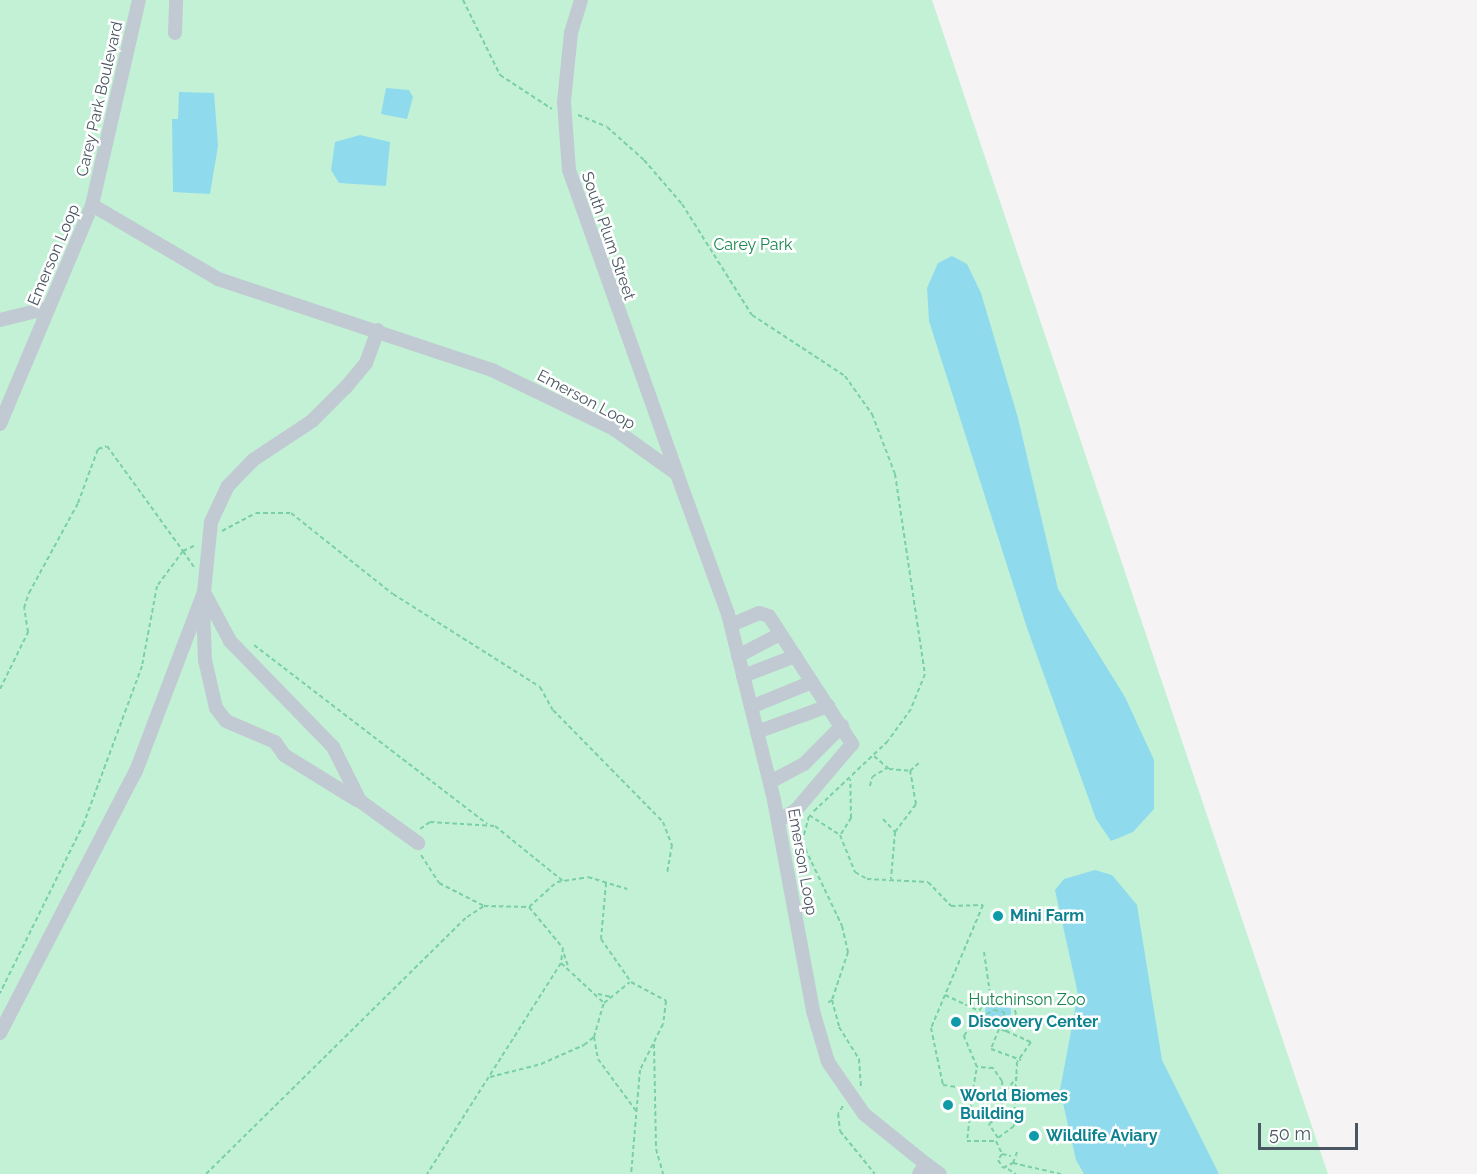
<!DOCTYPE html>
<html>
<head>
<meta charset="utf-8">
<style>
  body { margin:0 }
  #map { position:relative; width:1477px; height:1174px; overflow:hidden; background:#f5f3f3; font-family:Raleway,sans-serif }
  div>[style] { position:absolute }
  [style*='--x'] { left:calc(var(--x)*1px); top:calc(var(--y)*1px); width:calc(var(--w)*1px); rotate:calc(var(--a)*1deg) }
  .green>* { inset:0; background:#c3f1d5 }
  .water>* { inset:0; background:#90daee }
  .round { border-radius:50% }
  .path>* { height:2px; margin-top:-1px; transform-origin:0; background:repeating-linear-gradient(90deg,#7ad0a6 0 4.5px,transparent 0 7.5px) }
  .minor>* { height:14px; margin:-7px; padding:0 7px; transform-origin:7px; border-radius:7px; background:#c1cad2 }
  .dots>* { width:16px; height:16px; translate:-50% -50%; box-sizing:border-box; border:3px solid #fff; border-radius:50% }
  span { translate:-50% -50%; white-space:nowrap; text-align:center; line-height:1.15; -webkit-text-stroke:5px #fff; paint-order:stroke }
  .street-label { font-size:16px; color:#4a5661 }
  .park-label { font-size:16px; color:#17864f }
  .culture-label { font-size:16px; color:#0d838f; font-weight:700 }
  .left { translate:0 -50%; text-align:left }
  .scale { position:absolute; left:1258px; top:1123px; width:100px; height:27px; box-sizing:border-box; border:3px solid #4a5661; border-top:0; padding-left:8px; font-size:18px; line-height:21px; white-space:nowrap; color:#4a5661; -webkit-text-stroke:4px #fff; paint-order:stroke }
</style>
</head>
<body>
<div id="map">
  <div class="green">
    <i style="clip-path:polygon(0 0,932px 0,1328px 1174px,0 1174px)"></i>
  </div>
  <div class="water">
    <i style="clip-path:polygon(386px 88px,409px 90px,413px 97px,407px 119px,381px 114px)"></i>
    <i style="clip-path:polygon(179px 92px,214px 93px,218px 146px,210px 194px,173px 192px,172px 119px,178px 119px)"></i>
    <i style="clip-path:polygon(360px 135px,390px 142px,386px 186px,339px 183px,331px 170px,335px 142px)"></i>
    <i style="clip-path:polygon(952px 256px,967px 264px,981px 293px,1018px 418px,1058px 589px,1125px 697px,1154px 760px,1154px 809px,1133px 832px,1111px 841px,1096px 819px,1027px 628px,929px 321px,927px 288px,938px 263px)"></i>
    <i style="clip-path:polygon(1095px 870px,1112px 875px,1137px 905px,1162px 1060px,1219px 1174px,1084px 1174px,1076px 1160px,1060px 1090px,1078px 994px,1055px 890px,1064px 879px)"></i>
    <i class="round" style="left:985px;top:999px;width:26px;height:26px"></i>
  </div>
  <div class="path">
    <i style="--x:463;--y:0;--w:84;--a:63.7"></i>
    <i style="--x:500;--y:75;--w:62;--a:33.2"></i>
    <i style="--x:578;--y:115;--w:31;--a:22"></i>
    <i style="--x:607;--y:127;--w:50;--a:41.7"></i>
    <i style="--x:644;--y:160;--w:58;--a:49.2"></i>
    <i style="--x:682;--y:204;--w:131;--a:57.8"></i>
    <i style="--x:752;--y:315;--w:111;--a:33.3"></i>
    <i style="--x:845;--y:376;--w:47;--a:54.6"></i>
    <i style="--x:872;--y:414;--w:64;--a:69"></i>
    <i style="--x:895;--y:474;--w:202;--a:81.5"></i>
    <i style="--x:925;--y:674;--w:38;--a:112"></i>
    <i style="--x:911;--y:709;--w:39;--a:126"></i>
    <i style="--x:888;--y:741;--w:103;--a:136.6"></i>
    <i style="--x:222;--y:531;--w:38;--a:-28"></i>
    <i style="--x:256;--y:513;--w:35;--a:0"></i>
    <i style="--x:291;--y:513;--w:130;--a:38.5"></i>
    <i style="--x:393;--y:594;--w:174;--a:32.3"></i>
    <i style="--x:540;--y:687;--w:26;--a:61"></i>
    <i style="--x:553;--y:710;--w:157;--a:45.5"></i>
    <i style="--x:663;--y:822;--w:25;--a:69"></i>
    <i style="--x:672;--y:845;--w:29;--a:100"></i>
    <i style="--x:194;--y:567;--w:19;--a:-125"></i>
    <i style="--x:183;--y:551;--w:14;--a:-25"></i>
    <i style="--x:254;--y:645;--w:294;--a:37.5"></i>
    <i style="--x:0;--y:689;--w:64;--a:-63.8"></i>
    <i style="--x:28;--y:632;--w:24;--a:-99"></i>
    <i style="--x:24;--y:608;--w:16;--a:-72"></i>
    <i style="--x:29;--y:593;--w:102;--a:-61.4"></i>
    <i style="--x:78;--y:503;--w:58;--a:-69.7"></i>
    <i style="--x:98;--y:449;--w:9;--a:-18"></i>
    <i style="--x:107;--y:446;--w:130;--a:54.1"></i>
    <i style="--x:183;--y:551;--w:44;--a:126.6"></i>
    <i style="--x:157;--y:586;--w:81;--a:100.6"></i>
    <i style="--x:142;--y:666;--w:167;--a:110.3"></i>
    <i style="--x:84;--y:823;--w:190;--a:116.3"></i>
    <i style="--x:874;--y:756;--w:20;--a:41"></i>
    <i style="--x:889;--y:769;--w:21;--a:5"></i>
    <i style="--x:870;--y:786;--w:9;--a:-77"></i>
    <i style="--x:872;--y:777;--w:17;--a:-31"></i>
    <i style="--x:809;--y:815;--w:37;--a:33"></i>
    <i style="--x:840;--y:835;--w:40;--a:68"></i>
    <i style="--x:855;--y:872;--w:14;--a:30"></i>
    <i style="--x:867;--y:879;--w:61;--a:2.8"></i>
    <i style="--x:928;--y:882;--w:33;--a:46"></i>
    <i style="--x:951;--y:906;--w:32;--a:-2"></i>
    <i style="--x:983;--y:905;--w:134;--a:112.9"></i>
    <i style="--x:931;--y:1028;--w:58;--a:78.1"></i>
    <i style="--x:943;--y:1085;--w:30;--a:8"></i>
    <i style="--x:973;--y:1089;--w:22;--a:-80"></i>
    <i style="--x:977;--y:1067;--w:34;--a:-113"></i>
    <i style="--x:964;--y:1036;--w:50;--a:-58.8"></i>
    <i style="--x:990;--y:993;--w:25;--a:23"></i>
    <i style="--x:1013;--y:1003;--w:16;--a:75"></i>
    <i style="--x:1017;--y:1018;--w:17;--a:130"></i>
    <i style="--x:1006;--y:1031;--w:27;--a:24"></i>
    <i style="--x:1031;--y:1042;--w:24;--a:125"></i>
    <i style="--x:1017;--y:1062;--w:64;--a:92.7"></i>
    <i style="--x:1014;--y:1126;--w:20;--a:143"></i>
    <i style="--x:998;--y:1138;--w:17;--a:-123"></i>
    <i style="--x:989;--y:1124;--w:15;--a:-37"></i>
    <i style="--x:1001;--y:1115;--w:34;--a:-88"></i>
    <i style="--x:1002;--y:1081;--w:16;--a:-125"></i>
    <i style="--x:993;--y:1068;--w:16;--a:-176"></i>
    <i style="--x:809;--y:816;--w:27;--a:105"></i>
    <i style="--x:802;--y:842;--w:93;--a:64.5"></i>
    <i style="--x:842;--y:926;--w:27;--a:77"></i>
    <i style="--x:848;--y:952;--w:51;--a:108.4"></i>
    <i style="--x:832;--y:1000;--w:7;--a:146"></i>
    <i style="--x:883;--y:819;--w:18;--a:47"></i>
    <i style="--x:895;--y:832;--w:47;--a:94.9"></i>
    <i style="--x:420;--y:829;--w:12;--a:-35"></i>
    <i style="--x:430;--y:822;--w:65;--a:3.5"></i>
    <i style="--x:495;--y:826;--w:87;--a:39"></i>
    <i style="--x:895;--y:832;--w:35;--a:-53"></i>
    <i style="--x:916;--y:804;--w:34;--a:-100"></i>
    <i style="--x:910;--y:771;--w:13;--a:-42"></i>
    <i style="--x:841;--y:834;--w:19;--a:-58"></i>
    <i style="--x:851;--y:818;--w:39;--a:-91"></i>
    <i style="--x:421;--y:855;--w:33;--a:57"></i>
    <i style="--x:439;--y:883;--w:51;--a:27.1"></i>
    <i style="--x:606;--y:883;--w:56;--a:95.1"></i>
    <i style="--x:601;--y:939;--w:52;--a:55.1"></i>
    <i style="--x:631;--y:982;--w:40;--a:28"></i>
    <i style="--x:666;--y:1001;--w:23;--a:97"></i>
    <i style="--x:663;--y:1024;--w:51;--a:116.6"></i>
    <i style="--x:640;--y:1070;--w:104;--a:94.9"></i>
    <i style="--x:529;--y:907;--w:38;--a:-42"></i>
    <i style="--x:557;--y:882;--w:31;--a:-9"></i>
    <i style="--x:588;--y:877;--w:41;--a:17.1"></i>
    <i style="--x:984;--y:952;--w:41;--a:81.7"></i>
    <i style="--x:564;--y:954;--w:13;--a:72"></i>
    <i style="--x:561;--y:963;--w:59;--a:42.9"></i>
    <i style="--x:604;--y:1003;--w:33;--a:-39"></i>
    <i style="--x:598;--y:994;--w:14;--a:12"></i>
    <i style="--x:945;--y:995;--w:38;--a:25"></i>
    <i style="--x:832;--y:1000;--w:28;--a:75"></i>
    <i style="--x:839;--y:1027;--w:38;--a:58"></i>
    <i style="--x:859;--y:1059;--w:29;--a:86"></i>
    <i style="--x:1016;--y:1007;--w:26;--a:-31"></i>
    <i style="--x:980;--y:1018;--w:16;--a:-30"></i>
    <i style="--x:994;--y:1010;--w:10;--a:11"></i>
    <i style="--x:1004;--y:1012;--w:19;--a:84"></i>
    <i style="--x:1006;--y:1031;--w:7;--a:-164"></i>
    <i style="--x:999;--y:1029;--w:22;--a:112"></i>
    <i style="--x:991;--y:1049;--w:32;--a:20"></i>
    <i style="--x:594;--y:1037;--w:22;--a:80"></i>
    <i style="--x:598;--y:1059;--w:64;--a:53.8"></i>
    <i style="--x:654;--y:1044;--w:105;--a:88.9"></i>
    <i style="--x:656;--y:1149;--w:26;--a:74"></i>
    <i style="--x:490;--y:1077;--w:53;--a:-14.3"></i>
    <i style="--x:541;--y:1064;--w:47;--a:-23.8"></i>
    <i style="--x:584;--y:1045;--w:13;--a:-39"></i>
    <i style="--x:594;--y:1037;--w:35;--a:-74"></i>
    <i style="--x:973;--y:1089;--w:52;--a:96.6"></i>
    <i style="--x:967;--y:1141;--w:29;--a:0"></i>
    <i style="--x:996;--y:1141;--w:14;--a:65"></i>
    <i style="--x:1002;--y:1154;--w:9;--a:13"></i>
    <i style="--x:1006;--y:1091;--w:18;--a:-52"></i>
    <i style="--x:843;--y:1106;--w:9;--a:122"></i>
    <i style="--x:838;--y:1114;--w:17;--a:83"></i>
    <i style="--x:840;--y:1131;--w:55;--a:50.9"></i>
    <i style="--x:1005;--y:1109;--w:16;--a:45"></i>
    <i style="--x:1017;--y:1152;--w:12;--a:110"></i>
    <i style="--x:1013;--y:1163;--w:49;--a:12.9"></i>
    <i style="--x:1002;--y:1154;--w:7;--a:124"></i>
    <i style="--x:998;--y:1160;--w:9;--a:58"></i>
    <i style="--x:1003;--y:1168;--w:11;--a:-27"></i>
    <i style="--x:1008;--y:1169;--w:9;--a:32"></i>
    <i style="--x:206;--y:1174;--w:366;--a:-44.6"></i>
    <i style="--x:467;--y:917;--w:20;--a:-33"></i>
    <i style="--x:484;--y:906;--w:45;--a:1.3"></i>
    <i style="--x:529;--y:907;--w:53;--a:50.3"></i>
    <i style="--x:563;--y:948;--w:15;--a:98"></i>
    <i style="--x:561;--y:963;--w:250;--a:122.4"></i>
  </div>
  <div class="minor">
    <i style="--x:581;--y:0;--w:34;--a:107"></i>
    <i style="--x:571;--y:33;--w:69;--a:95.8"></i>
    <i style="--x:564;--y:102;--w:68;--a:85.8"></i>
    <i style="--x:569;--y:170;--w:323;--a:70.4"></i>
    <i style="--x:175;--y:33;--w:33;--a:-88"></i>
    <i style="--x:92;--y:205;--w:146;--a:30.4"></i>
    <i style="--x:218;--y:279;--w:289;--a:18.4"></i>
    <i style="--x:492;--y:370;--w:136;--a:25.8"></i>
    <i style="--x:614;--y:429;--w:77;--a:35.5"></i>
    <i style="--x:677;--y:474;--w:149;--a:70"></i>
    <i style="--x:728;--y:614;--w:192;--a:76.1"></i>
    <i style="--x:774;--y:800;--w:215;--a:79.5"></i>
    <i style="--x:813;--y:1011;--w:53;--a:73.6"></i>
    <i style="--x:828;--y:1062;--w:63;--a:55.3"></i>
    <i style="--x:864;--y:1114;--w:80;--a:38.9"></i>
    <i style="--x:926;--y:1164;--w:12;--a:125"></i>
    <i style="--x:0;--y:320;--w:50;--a:-13.8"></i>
    <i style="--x:0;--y:424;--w:238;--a:-67.2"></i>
    <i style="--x:92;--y:205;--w:210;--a:-77.1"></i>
    <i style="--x:204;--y:592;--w:55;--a:62"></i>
    <i style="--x:230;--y:641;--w:148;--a:45.8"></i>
    <i style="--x:333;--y:747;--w:60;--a:63.4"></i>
    <i style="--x:360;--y:801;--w:72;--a:35.9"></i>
    <i style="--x:203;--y:606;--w:54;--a:87.9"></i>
    <i style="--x:205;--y:660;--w:49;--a:77.1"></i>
    <i style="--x:216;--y:708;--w:16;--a:52"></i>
    <i style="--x:226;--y:721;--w:53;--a:23.2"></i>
    <i style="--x:275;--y:742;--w:16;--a:55"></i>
    <i style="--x:284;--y:755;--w:86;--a:31.7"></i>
    <i style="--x:731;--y:625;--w:30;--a:-23"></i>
    <i style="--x:759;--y:613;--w:10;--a:17"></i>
    <i style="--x:769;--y:616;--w:153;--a:57"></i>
    <i style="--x:852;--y:744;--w:87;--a:130.3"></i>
    <i style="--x:796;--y:810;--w:21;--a:149"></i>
    <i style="--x:738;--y:656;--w:47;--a:-27.6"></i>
    <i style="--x:743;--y:676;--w:56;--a:-21"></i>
    <i style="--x:751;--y:707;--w:66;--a:-22.3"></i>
    <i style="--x:757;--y:732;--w:76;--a:-20.1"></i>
    <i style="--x:770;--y:782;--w:38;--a:-28"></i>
    <i style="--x:804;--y:764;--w:54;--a:-45"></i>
    <i style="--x:0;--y:1033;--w:295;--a:-62.6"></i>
    <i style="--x:136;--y:771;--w:191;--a:-69.2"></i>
    <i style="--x:204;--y:592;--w:70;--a:-84.3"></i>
    <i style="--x:211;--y:522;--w:40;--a:-65"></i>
    <i style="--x:228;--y:486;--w:36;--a:-46"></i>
    <i style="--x:253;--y:460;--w:71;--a:-33.5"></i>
    <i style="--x:312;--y:421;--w:48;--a:-45"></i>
    <i style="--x:346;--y:387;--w:31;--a:-50"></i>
    <i style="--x:366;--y:363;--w:35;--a:-70"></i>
    <i style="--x:926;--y:1164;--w:17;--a:36"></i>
  </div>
  <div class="dots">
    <i style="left:998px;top:916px;background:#0f9aa8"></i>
    <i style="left:956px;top:1022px;background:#0f9aa8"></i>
    <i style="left:948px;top:1105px;background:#0f9aa8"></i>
    <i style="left:1034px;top:1136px;background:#0f9aa8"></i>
  </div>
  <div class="street-label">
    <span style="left:100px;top:99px;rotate:-77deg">Carey Park Boulevard</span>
    <span style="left:608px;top:236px;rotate:71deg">South Plum Street</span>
    <span style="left:54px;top:255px;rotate:-67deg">Emerson Loop</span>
    <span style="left:586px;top:400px;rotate:28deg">Emerson Loop</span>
    <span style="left:802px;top:862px;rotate:80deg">Emerson Loop</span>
  </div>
  <div class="park-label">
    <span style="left:753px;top:245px">Carey Park</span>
    <span style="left:1027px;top:1000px">Hutchinson Zoo</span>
  </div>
  <div class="culture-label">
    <span class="left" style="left:1010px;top:916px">Mini Farm</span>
    <span class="left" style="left:968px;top:1022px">Discovery Center</span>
    <span class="left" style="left:960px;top:1105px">World Biomes<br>Building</span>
    <span class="left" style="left:1046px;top:1136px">Wildlife Aviary</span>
  </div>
  <div class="scale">50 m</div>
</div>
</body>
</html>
